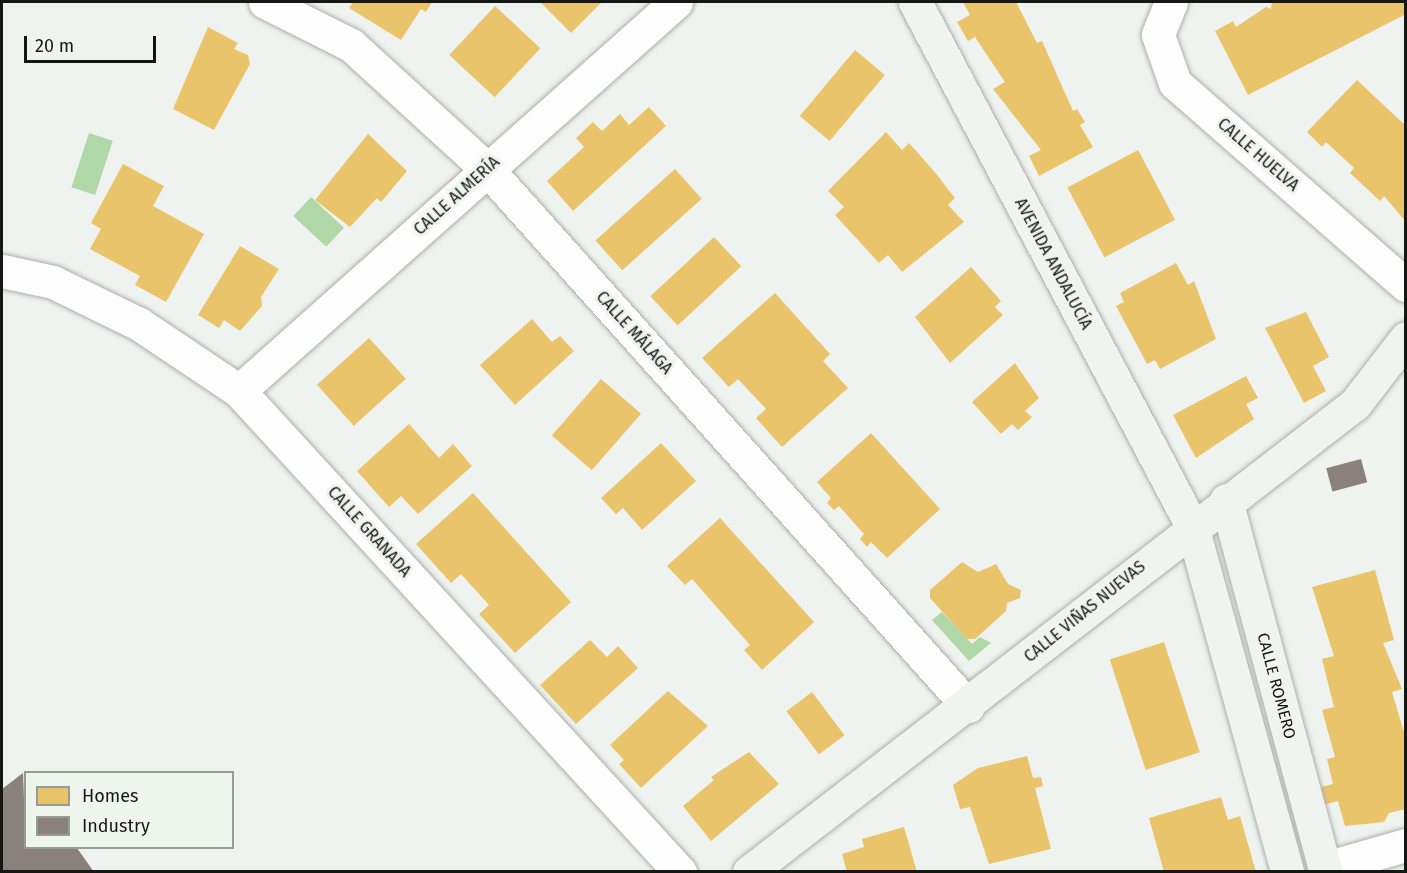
<!DOCTYPE html>
<html>
<head>
<meta charset="utf-8">
<style>
  body { margin:0 }
  #map { position:relative; width:1407px; height:873px; overflow:hidden; background:#eff3ef; font-family:"Fira Sans",sans-serif }
  div>[style] { position:absolute }
  [style*='--x'] { left:calc(var(--x)*1px); top:calc(var(--y)*1px); width:calc(var(--w)*1px); rotate:calc(var(--a)*1deg) }
  .water>* { inset:0; background:#afd7a8; transform-origin:0 0 }
  .homes>* { inset:0; background:#e9c46a; transform-origin:0 0 }
  .industry>* { inset:0; background:#8a817c; transform-origin:0 0 }
  .roads { filter:drop-shadow(0 0 2px #abaeab) drop-shadow(0 0 2px #abaeab) }
  .street>* { height:33px; margin:-16.5px; padding:0 16.5px; transform-origin:16.5px; border-radius:16.5px; background:#fdfdfd }
  .secondary>* { height:33px; margin:-16.5px; padding:0 16.5px; transform-origin:16.5px; border-radius:16.5px; background:#f1f3f0 }
  span { translate:-50% -50%; white-space:nowrap; text-align:center; line-height:1.15; -webkit-text-stroke:6px #eef5ed; paint-order:stroke }
  .street-label { font-size:16px; color:#151714 }
  .frame { position:absolute; inset:0; border:3px solid #151714; pointer-events:none }
  .legend { position:absolute; left:24px; top:771px; width:210px; height:78px; box-sizing:border-box; background:#eef5ed; border:2px solid #979c96; margin:0; padding:8px 10px; list-style:none; font-size:18px; color:#151714 }
  .legend li { display:flex; align-items:center; gap:12px; height:30px }
  .legend b { width:30px; border:2px solid #979c96 }
  .scale { position:absolute; left:24px; top:36px; width:132px; height:27px; box-sizing:border-box; border:3px solid #151714; border-top:0; padding-left:8px; font-size:18px; line-height:21px; white-space:nowrap; color:#151714; -webkit-text-stroke:4px #eef5ed; paint-order:stroke }
</style>
</head>
<body>
<div id="map">
  <div class="water">
    <i style="left:89px;top:133px;width:25px;height:57px;rotate:18deg"></i>
    <i style="left:311px;top:197px;width:45px;height:26px;rotate:43deg"></i>
    <i style="clip-path:polygon(942px 612px,972px 644px,980px 637px,991px 643px,969px 661px,932px 620px)"></i>
  </div>
  <div class="homes">
    <i style="clip-path:polygon(353px 2px,432px 2px,426px 12px,421px 9px,401px 40px,349px 8px)"></i>
    <i style="clip-path:polygon(540px 2px,602px 2px,571px 33px)"></i>
    <i style="clip-path:polygon(963px 2px,1016px 2px,1037px 43px,1042px 41px,1073px 111px,1077px 109px,1085px 122px,1080px 125px,1093px 147px,1039px 176px,1029px 156px,1041px 150px,993px 89px,1005px 82px,975px 37px,968px 41px,957px 22px,970px 15px)"></i>
    <i style="clip-path:polygon(1272px 2px,1406px 2px,1406px 14px,1248px 95px,1215px 31px,1233px 21px,1236px 27px,1266px 7px,1271px 9px)"></i>
    <i style="left:495px;top:6px;width:62px;height:67px;rotate:43deg"></i>
    <i style="clip-path:polygon(208px 27px,238px 43px,234px 49px,248px 55px,250px 64px,214px 130px,173px 109px)"></i>
    <i style="left:855px;top:50px;width:39px;height:86px;rotate:40deg"></i>
    <i style="clip-path:polygon(1357px 80px,1406px 126px,1406px 222px,1384px 196px,1380px 201px,1350px 173px,1354px 168px,1326px 142px,1322px 147px,1307px 132px)"></i>
    <i style="clip-path:polygon(649px 107px,666px 126px,573px 211px,547px 181px,584px 147px,576px 138px,593px 122px,602px 131px,620px 114px,629px 125px)"></i>
    <i style="clip-path:polygon(886px 132px,902px 150px,909px 143px,933px 170px,955px 198px,948px 205px,964px 222px,902px 272px,888px 255px,879px 263px,835px 215px,844px 207px,828px 191px)"></i>
    <i style="clip-path:polygon(368px 134px,407px 171px,381px 202px,377px 198px,350px 227px,315px 200px)"></i>
    <i style="left:1138px;top:150px;width:79px;height:80px;rotate:62deg"></i>
    <i style="clip-path:polygon(123px 164px,164px 186px,153px 206px,204px 234px,166px 302px,135px 285px,140px 276px,90px 249px,101px 229px,91px 223px)"></i>
    <i style="left:675px;top:169px;width:40px;height:107px;rotate:48deg"></i>
    <i style="left:714px;top:237px;width:40px;height:87px;rotate:47deg"></i>
    <i style="clip-path:polygon(240px 246px,279px 269px,261px 297px,262px 306px,240px 331px,224px 320px,219px 328px,198px 315px)"></i>
    <i style="clip-path:polygon(1176px 263px,1188px 285px,1194px 281px,1216px 339px,1160px 369px,1155px 360px,1147px 364px,1116px 306px,1124px 302px,1120px 293px)"></i>
    <i style="clip-path:polygon(971px 267px,1001px 301px,995px 307px,1003px 315px,950px 363px,915px 317px)"></i>
    <i style="clip-path:polygon(775px 293px,830px 354px,823px 361px,848px 388px,782px 447px,756px 418px,766px 409px,738px 379px,729px 387px,702px 358px)"></i>
    <i style="clip-path:polygon(1306px 312px,1329px 357px,1313px 366px,1326px 391px,1304px 403px,1265px 328px)"></i>
    <i style="clip-path:polygon(532px 319px,552px 342px,560px 336px,574px 351px,515px 405px,480px 365px)"></i>
    <i style="left:369px;top:338px;width:55px;height:70px;rotate:48deg"></i>
    <i style="clip-path:polygon(1015px 363px,1039px 398px,1025px 411px,1032px 417px,1018px 430px,1012px 424px,1001px 434px,972px 402px)"></i>
    <i style="clip-path:polygon(1246px 376px,1258px 398px,1246px 404px,1254px 419px,1196px 458px,1173px 415px)"></i>
    <i style="left:601px;top:379px;width:53px;height:75px;rotate:41deg"></i>
    <i style="clip-path:polygon(409px 424px,439px 458px,453px 444px,472px 466px,418px 514px,401px 496px,389px 507px,357px 471px)"></i>
    <i style="clip-path:polygon(871px 433px,940px 509px,887px 558px,871px 542px,867px 547px,860px 539px,864px 534px,839px 506px,834px 510px,827px 503px,831px 498px,817px 482px)"></i>
    <i style="clip-path:polygon(661px 443px,696px 481px,642px 530px,623px 508px,616px 514px,601px 498px)"></i>
    <i style="clip-path:polygon(473px 493px,571px 602px,515px 653px,479px 614px,489px 605px,461px 574px,451px 583px,416px 544px)"></i>
    <i style="clip-path:polygon(720px 518px,814px 622px,762px 670px,744px 650px,750px 645px,692px 579px,685px 585px,667px 566px)"></i>
    <i style="clip-path:polygon(962px 562px,978px 572px,996px 564px,1008px 584px,1021px 590px,1020px 598px,1007px 603px,1006px 611px,975px 639px,967px 639px,930px 598px,930px 590px)"></i>
    <i style="clip-path:polygon(1375px 570px,1394px 640px,1383px 643px,1402px 689px,1392px 692px,1406px 739px,1406px 809px,1389px 813px,1384px 822px,1345px 826px,1338px 801px,1319px 806px,1314px 789px,1333px 784px,1327px 759px,1335px 757px,1322px 710px,1334px 707px,1322px 659px,1334px 656px,1312px 587px)"></i>
    <i style="clip-path:polygon(590px 640px,607px 657px,618px 646px,638px 668px,576px 724px,540px 685px)"></i>
    <i style="left:1164px;top:642px;width:116px;height:57px;rotate:72deg"></i>
    <i style="clip-path:polygon(668px 691px,708px 726px,641px 788px,619px 764px,624px 760px,610px 745px)"></i>
    <i style="left:812px;top:692px;width:54px;height:32px;rotate:53deg"></i>
    <i style="clip-path:polygon(749px 752px,779px 784px,711px 841px,683px 806px,714px 780px,711px 777px)"></i>
    <i style="clip-path:polygon(1027px 756px,1033px 778px,1041px 777px,1043px 786px,1035px 788px,1051px 849px,989px 864px,970px 807px,960px 809px,953px 785px,978px 768px)"></i>
    <i style="clip-path:polygon(1221px 797px,1228px 820px,1240px 816px,1256px 872px,1164px 872px,1149px 818px)"></i>
    <i style="clip-path:polygon(904px 827px,917px 872px,847px 872px,842px 854px,864px 847px,862px 839px)"></i>
  </div>
  <div class="industry">
    <i style="left:1361px;top:459px;width:24px;height:36px;rotate:75deg"></i>
    <i style="clip-path:polygon(23px 773px,26px 848px,77px 848px,94px 872px,2px 872px,2px 789px)"></i>
  </div>
  <div class="roads">
    <div class="street">
      <i style="--x:265;--y:2;--w:96;--a:26.6"></i>
      <i style="--x:351;--y:45;--w:184;--a:42.4"></i>
      <i style="--x:487;--y:169;--w:721;--a:48.15"></i>
      <i style="--x:1171;--y:2;--w:35;--a:112"></i>
      <i style="--x:1158;--y:35;--w:51;--a:70.5"></i>
      <i style="--x:1175;--y:83;--w:307;--a:41.2"></i>
      <i style="--x:2;--y:271;--w:52;--a:12.2"></i>
      <i style="--x:53;--y:282;--w:96;--a:26"></i>
      <i style="--x:139;--y:324;--w:120;--a:33.8"></i>
      <i style="--x:239;--y:391;--w:653;--a:47.48"></i>
      <i style="--x:239;--y:391;--w:585;--a:-41.67"></i>
      <i style="--x:1325;--y:868;--w:84;--a:-15.9"></i>
    </div>
    <div class="secondary">
      <i style="--x:915;--y:2;--w:593;--a:62.14"></i>
      <i style="--x:1192;--y:526;--w:359;--a:74.6"></i>
      <i style="--x:1226;--y:500;--w:385;--a:75"></i>
      <i style="--x:749;--y:872;--w:766;--a:-37.68"></i>
      <i style="--x:1355;--y:404;--w:83;--a:-52.3"></i>
    </div>
  </div>
  <div class="street-label">
    <span style="left:1258px;top:155px;rotate:41deg">CALLE HUELVA</span>
    <span style="left:457px;top:196px;rotate:-42deg">CALLE ALMERÍA</span>
    <span style="left:1053px;top:264px;rotate:62deg">AVENIDA ANDALUCÍA</span>
    <span style="left:634px;top:333px;rotate:48deg">CALLE MÁLAGA</span>
    <span style="left:369px;top:532px;rotate:48deg">CALLE GRANADA</span>
    <span style="left:1085px;top:612px;rotate:-39deg">CALLE VIÑAS NUEVAS</span>
    <span style="left:1276px;top:686px;rotate:75deg">CALLE ROMERO</span>
  </div>
  <div class="frame"></div>
  <ul class="legend">
  <li><b style="height:16px;background:#e9c46a"></b>Homes</li>
  <li><b style="height:16px;background:#8a817c"></b>Industry</li>
  </ul>
  <div class="scale">20 m</div>
</div>
</body>
</html>
